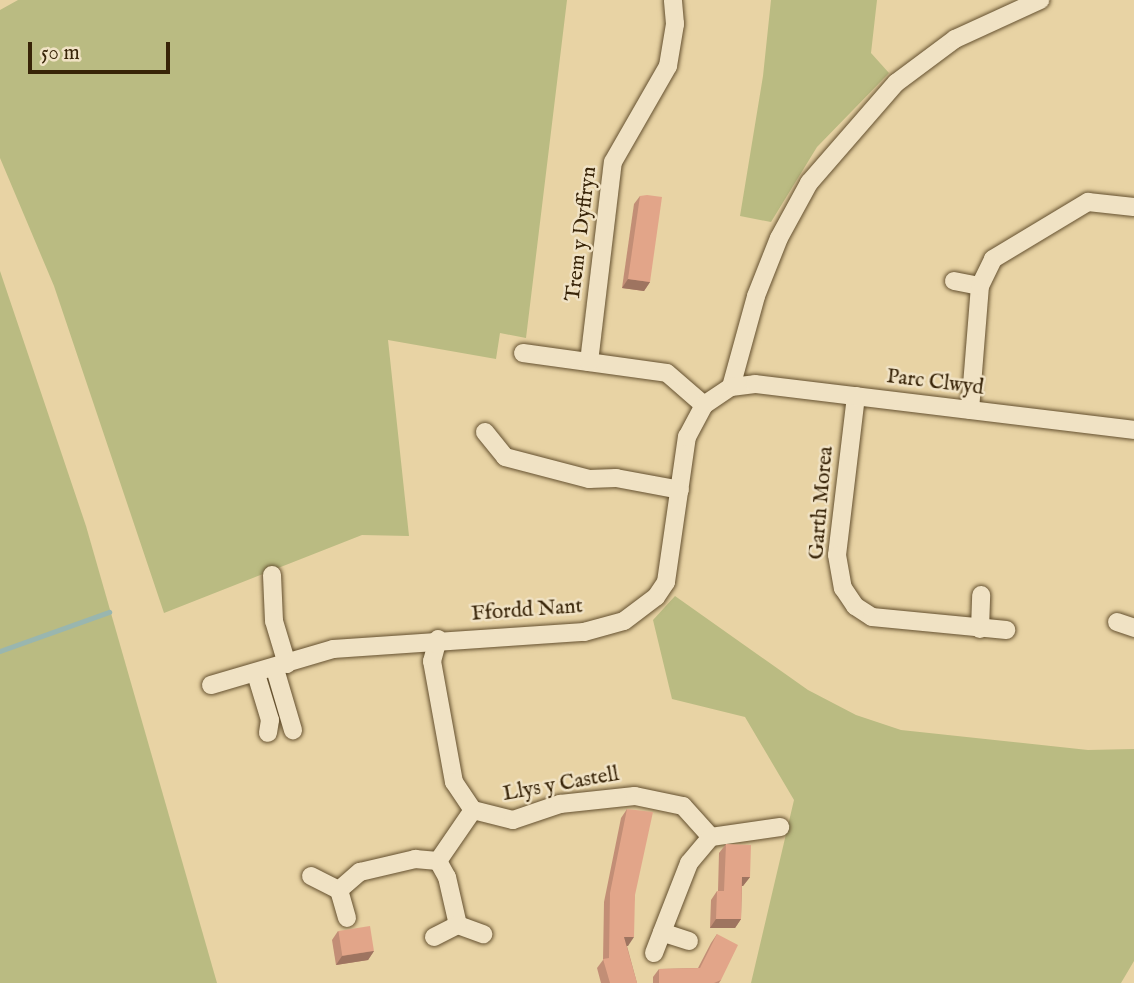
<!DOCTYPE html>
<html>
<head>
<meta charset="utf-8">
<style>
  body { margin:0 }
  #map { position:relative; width:1134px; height:983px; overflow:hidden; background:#e8d3a4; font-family:"IM FELL English",serif }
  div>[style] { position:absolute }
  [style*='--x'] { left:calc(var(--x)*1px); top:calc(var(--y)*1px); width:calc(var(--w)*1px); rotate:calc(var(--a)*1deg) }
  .green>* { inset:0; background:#babb82 }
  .stream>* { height:5px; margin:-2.5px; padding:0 2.5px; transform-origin:2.5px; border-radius:2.5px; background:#99b6af }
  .roads { filter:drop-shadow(0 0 2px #64502f) drop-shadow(0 0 2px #64502f) }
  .minor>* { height:18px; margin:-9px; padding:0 9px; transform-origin:9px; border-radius:9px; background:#f0e2c4 }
  .wall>* { inset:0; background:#c28e76 }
  .shaded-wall>* { inset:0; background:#9e7460 }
  .building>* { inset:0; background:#e2a589; transform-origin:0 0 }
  span { translate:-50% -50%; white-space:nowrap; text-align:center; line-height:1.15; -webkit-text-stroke:5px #f0e2c4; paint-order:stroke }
  .street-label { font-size:21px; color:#382408 }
  .scale { position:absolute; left:28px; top:42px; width:142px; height:32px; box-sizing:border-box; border:4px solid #382408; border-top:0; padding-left:9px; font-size:21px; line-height:24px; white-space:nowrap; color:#382408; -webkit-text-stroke:5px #f0e2c4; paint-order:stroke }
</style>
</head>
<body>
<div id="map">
  <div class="green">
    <i style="clip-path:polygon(18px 0,567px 0,526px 338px,500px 333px,496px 359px,388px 340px,409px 536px,362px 535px,164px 613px,54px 286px,0 158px,0 10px)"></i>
    <i style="clip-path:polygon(771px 0,877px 0,871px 53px,889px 73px,817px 147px,771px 222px,740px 216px,763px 76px)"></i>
    <i style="clip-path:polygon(0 271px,86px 526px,217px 983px,0 983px)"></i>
    <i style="clip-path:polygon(675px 596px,808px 690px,856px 715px,901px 730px,1088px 750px,1134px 749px,1134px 961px,1121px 983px,751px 983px,794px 800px,745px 717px,672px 699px,653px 620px)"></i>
  </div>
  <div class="stream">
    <i style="--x:0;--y:651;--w:116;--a:-19.7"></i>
  </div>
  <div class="roads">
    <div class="minor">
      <i style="--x:954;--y:281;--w:26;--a:11"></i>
      <i style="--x:523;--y:353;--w:145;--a:7.9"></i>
      <i style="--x:667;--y:373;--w:49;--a:40.9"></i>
      <i style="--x:589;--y:362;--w:201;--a:-83.2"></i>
      <i style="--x:613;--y:162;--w:111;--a:-60.2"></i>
      <i style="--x:668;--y:66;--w:43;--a:-80.5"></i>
      <i style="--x:675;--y:24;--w:24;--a:-95"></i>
      <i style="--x:731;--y:387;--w:94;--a:-74.6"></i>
      <i style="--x:756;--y:296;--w:62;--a:-68.4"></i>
      <i style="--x:779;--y:238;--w:63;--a:-61.4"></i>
      <i style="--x:809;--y:183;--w:133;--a:-49"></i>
      <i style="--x:896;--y:83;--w:74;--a:-36.7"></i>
      <i style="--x:955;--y:39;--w:94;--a:-24.6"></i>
      <i style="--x:856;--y:396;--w:160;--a:96.8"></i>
      <i style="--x:837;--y:555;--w:34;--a:80"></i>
      <i style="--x:843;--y:588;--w:22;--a:56"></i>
      <i style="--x:855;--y:606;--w:20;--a:33"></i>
      <i style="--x:872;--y:617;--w:135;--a:5.5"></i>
      <i style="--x:970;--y:410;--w:124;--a:-85.4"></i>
      <i style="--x:980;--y:286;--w:30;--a:-64"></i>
      <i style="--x:993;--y:259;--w:111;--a:-31"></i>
      <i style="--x:1088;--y:202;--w:46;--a:6.2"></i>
      <i style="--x:485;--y:432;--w:32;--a:51"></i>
      <i style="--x:505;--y:457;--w:87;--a:14.7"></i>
      <i style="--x:589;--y:479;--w:27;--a:-2"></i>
      <i style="--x:616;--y:478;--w:65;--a:10.6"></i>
      <i style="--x:272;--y:575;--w:46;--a:87.5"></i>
      <i style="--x:274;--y:621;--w:45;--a:73.2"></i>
      <i style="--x:1117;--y:622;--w:18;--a:19"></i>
      <i style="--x:980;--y:629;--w:34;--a:-88"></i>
      <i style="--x:438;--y:639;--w:23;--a:105"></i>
      <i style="--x:432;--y:661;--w:123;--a:79.7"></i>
      <i style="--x:454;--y:782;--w:34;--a:56"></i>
      <i style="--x:473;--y:810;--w:41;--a:14"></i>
      <i style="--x:513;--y:820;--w:50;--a:-18.8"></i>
      <i style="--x:560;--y:804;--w:75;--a:-6.1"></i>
      <i style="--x:635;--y:796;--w:49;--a:11.8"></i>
      <i style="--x:683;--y:806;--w:42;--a:47.9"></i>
      <i style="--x:711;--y:837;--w:70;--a:-8.2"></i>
      <i style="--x:275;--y:669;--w:64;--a:73.6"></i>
      <i style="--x:256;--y:674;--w:48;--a:73.1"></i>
      <i style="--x:270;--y:720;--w:13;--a:99"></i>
      <i style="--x:211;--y:685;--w:127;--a:-16.4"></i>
      <i style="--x:333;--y:649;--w:252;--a:-3.9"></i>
      <i style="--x:584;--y:632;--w:41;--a:-15.4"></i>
      <i style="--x:624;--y:621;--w:40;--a:-37"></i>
      <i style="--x:656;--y:597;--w:18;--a:-56"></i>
      <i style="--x:666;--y:582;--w:147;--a:-81.8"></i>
      <i style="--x:687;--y:437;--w:36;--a:-62"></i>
      <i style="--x:704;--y:405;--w:32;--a:-34"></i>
      <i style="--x:731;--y:387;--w:24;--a:-7"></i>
      <i style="--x:755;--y:384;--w:382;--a:6.9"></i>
      <i style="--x:438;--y:861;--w:18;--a:61"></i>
      <i style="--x:447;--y:877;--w:49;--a:77.1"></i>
      <i style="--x:458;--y:925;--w:27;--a:20"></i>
      <i style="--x:311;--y:876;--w:31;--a:27"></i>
      <i style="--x:339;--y:890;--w:28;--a:-41"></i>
      <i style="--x:360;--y:872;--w:57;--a:-13.3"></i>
      <i style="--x:415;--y:859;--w:23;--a:5"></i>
      <i style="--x:438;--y:861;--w:62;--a:-55.5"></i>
      <i style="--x:339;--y:890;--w:29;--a:74"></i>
      <i style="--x:434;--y:937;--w:27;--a:-27"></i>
      <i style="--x:689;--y:941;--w:28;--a:-162"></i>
      <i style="--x:662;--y:932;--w:74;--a:-68.6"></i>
      <i style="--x:689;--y:863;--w:34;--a:-50"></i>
      <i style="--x:654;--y:953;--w:22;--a:-69"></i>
    </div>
  </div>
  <div class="wall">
    <i style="clip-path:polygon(640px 196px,650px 282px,644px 291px,622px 288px,634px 204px)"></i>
    <i style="clip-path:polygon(627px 809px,635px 895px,628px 946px,627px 946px,637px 983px,601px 983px,597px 968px,603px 960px,604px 902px,621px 818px)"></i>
    <i style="clip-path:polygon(726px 844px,750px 877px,743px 886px,742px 886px,741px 919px,735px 928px,710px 928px,711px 900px,717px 891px,718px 891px,719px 853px)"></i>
    <i style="clip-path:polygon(338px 931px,374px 951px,368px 960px,336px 965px,332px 940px)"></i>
    <i style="clip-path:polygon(717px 934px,721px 980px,719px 983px,653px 983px,653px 977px,659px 969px,698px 968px,711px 943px)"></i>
  </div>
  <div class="shaded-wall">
    <i style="clip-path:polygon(628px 279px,650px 282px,644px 291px,622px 288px)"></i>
    <i style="clip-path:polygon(742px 877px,750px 877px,743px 886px,736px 886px)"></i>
    <i style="clip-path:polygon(716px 919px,741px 919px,735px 928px,710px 928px)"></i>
    <i style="clip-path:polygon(624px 937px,634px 937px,628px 946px,618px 946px)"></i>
    <i style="clip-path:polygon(374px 951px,368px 960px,336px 965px,342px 956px)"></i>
  </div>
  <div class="building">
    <i style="clip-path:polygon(647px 195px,662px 197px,650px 282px,628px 279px,640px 196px)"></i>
    <i style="clip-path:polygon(627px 809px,653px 812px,635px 895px,634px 937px,624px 937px,637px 983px,610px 983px,603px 959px,609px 958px,610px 893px)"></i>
    <i style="clip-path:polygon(726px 844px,751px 845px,750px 877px,742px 877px,741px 919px,716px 919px,717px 891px,724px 891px)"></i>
    <i style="left:370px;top:926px;width:25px;height:32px;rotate:81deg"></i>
    <i style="clip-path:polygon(717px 934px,738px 945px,721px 980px,714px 983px,659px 983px,659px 969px,700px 968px)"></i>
  </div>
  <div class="street-label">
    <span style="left:582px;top:234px;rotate:-83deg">Trem y Dyffryn</span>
    <span style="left:935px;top:383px;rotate:7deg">Parc Clwyd</span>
    <span style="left:822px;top:503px;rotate:-85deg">Garth Morea</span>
    <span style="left:527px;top:611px;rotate:-4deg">Ffordd Nant</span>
    <span style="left:561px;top:785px;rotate:-10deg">Llys y Castell</span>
  </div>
  <div class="scale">50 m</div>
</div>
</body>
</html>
